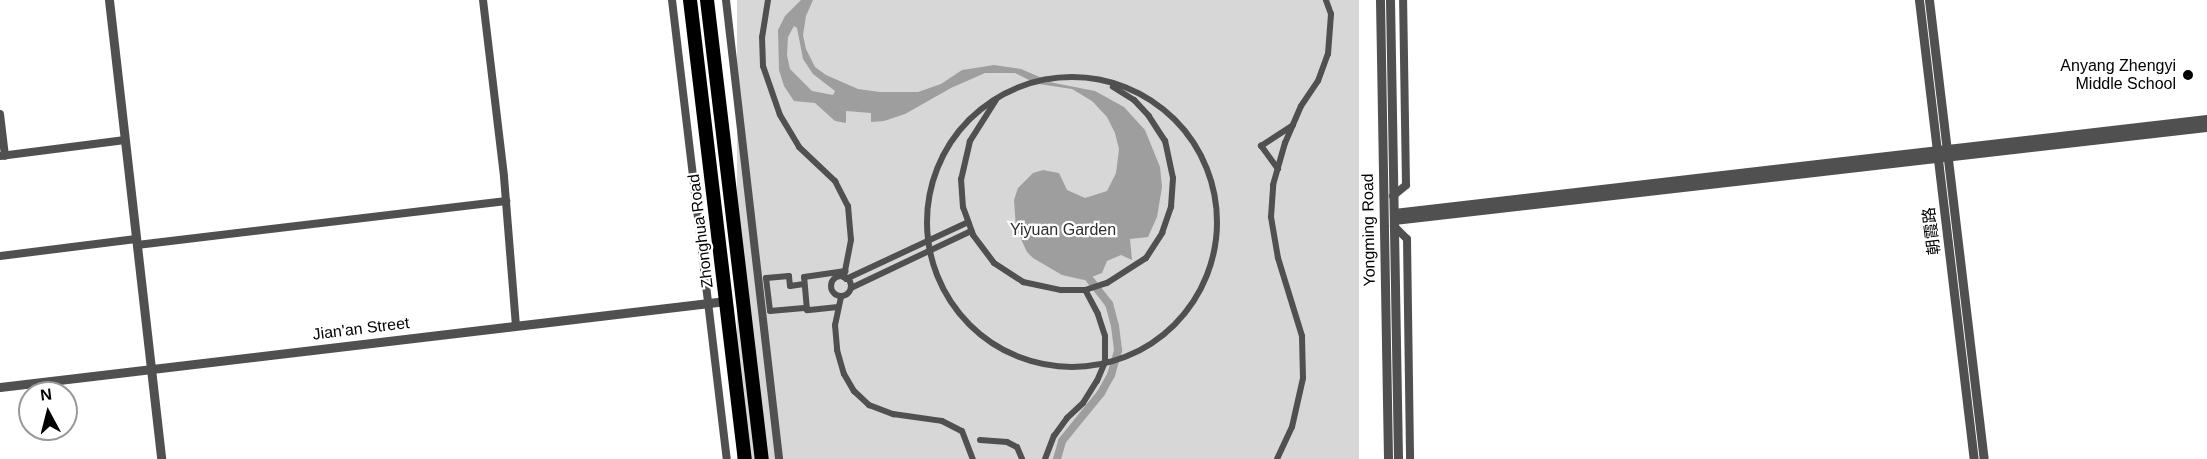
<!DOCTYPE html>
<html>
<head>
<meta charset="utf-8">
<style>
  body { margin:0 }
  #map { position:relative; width:2207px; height:459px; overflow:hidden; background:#fff; font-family:Arial,"Noto Sans SC",sans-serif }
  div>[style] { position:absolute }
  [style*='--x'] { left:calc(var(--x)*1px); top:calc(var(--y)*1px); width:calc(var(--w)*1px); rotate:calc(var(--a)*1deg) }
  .green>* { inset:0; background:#d7d7d7; transform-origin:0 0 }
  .water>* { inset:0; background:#9e9e9e }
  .canal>* { height:8px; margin:-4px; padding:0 4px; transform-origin:4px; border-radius:4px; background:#9e9e9e }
  .pedestrian>* { height:6px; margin:-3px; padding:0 3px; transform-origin:3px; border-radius:3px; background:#505050 }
  .pedestrian>.ring { margin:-3px; padding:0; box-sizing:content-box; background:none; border:6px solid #505050; border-radius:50% }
  .minor>* { height:8px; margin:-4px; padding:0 4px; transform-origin:4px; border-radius:4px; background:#505050 }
  .tertiary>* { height:9px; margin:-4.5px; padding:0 4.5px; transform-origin:4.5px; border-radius:4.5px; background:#505050 }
  .trunk>* { height:14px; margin:-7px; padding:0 7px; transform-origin:7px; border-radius:7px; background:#000 }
  .dots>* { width:16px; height:16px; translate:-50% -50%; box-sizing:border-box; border:3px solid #fff; border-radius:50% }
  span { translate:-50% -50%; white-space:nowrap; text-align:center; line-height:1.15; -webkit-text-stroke:4.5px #fff; paint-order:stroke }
  .poi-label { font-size:16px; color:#000 }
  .right { translate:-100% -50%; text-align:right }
  .park-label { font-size:16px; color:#2e2e2e }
  .street-label { font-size:16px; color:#000 }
  .north { position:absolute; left:18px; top:381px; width:60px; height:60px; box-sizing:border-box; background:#fff; border:2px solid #999; border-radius:50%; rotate:353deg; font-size:16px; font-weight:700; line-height:24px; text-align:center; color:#000 }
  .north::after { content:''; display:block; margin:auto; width:21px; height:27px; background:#000; clip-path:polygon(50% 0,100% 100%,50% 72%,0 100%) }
</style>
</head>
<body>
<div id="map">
  <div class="green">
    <i style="left:737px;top:0;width:622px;height:462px"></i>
  </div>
  <div class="water">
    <i style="clip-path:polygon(evenodd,801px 0,813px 0,806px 16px,803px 35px,806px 49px,815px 67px,826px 75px,858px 89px,880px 92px,918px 92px,941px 84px,962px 70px,994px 65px,1021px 69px,1042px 78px,1031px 81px,1015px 73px,985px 73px,951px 88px,905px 114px,884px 121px,871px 122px,871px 113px,846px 111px,846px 123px,835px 121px,815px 103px,794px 101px,784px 86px,779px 70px,778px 30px,785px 16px,801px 0,794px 26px,797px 28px,803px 59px,813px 74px,835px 91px,833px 95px,812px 91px,790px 69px,787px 55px,788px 37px,794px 26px)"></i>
    <i style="clip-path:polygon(1049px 82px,1095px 91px,1124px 107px,1145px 130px,1160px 167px,1162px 187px,1157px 217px,1148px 237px,1130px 239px,1132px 260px,1121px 255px,1107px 261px,1102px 273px,1084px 280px,1062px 275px,1033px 258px,1027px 252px,1016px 228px,1014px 200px,1018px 188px,1033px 173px,1043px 170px,1059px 173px,1067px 190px,1085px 198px,1107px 191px,1116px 173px,1119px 149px,1115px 133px,1107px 117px,1092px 101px,1072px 89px,1039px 84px)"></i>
  </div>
  <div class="canal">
    <i style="--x:1057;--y:459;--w:19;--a:-74"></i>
    <i style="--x:1062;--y:441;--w:62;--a:-50.9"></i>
    <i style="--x:1101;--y:393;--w:21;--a:-61"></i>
    <i style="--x:1111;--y:375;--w:26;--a:-74"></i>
    <i style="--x:1118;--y:350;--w:24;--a:-97"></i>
    <i style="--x:1115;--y:326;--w:23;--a:-105"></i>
    <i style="--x:1109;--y:304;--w:33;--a:-128"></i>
  </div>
  <div class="pedestrian">
    <i style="--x:768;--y:0;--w:37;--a:99"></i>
    <i style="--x:762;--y:37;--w:29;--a:88"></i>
    <i style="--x:763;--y:66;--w:52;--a:70.9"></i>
    <i style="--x:780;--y:115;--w:37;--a:59"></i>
    <i style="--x:799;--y:147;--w:50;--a:43.4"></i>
    <i style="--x:835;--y:181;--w:28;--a:63"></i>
    <i style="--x:848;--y:206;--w:34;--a:85"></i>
    <i style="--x:851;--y:240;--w:38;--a:101"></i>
    <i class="ring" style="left:927px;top:77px;width:284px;height:284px"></i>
    <i style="--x:996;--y:100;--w:49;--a:122.4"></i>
    <i style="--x:970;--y:141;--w:39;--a:103"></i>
    <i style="--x:961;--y:179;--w:28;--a:86"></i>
    <i style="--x:963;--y:207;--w:30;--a:70"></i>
    <i style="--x:973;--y:235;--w:35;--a:53"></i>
    <i style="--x:994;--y:263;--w:35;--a:33"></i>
    <i style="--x:1023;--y:282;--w:39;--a:12"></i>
    <i style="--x:1061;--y:290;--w:24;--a:0"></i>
    <i style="--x:1085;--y:290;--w:23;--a:-18"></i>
    <i style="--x:1107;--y:283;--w:46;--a:-32.7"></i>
    <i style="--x:1146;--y:258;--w:30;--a:-57"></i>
    <i style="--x:1162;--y:233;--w:28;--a:-71"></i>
    <i style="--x:1171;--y:207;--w:29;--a:-86"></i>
    <i style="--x:1173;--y:178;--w:38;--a:-102"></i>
    <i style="--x:1165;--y:141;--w:30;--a:-123"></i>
    <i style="--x:1149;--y:116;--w:22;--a:-133"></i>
    <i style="--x:1134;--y:100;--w:25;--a:-148"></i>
    <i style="--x:1278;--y:169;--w:29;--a:-126"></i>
    <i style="--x:1261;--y:146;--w:38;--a:-33"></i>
    <i class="ring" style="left:831px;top:276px;width:14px;height:14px"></i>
    <i style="--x:846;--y:279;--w:135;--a:-25"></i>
    <i style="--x:804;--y:284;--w:14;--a:172"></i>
    <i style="--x:790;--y:286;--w:10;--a:-96"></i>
    <i style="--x:789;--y:276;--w:23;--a:175"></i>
    <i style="--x:766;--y:278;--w:33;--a:83"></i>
    <i style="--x:770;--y:311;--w:37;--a:-5"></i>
    <i style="--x:851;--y:288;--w:133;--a:-25.4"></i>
    <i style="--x:841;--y:297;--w:29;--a:102"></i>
    <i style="--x:835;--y:325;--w:25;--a:85"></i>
    <i style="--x:837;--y:350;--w:25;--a:74"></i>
    <i style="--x:844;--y:374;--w:20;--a:60"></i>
    <i style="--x:854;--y:391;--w:21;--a:43"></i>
    <i style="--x:869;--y:405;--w:26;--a:21"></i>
    <i style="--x:893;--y:414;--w:49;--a:8.1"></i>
    <i style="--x:942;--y:421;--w:22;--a:27"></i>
    <i style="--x:962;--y:431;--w:30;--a:69"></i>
    <i style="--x:838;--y:307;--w:31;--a:174"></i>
    <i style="--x:807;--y:310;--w:33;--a:-95"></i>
    <i style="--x:804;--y:277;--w:42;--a:-8.1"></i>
    <i style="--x:980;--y:440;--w:27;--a:4"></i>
    <i style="--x:1007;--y:442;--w:11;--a:27"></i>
    <i style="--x:1017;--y:447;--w:13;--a:67"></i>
    <i style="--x:1045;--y:459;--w:25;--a:-69"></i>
    <i style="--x:1054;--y:436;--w:22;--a:-54"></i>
    <i style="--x:1067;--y:418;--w:22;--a:-43"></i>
    <i style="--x:1083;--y:403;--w:26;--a:-58"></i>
    <i style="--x:1097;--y:381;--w:21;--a:-67"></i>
    <i style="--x:1105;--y:362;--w:26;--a:-90"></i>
    <i style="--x:1105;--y:336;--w:23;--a:-108"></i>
    <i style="--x:1098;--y:314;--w:27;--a:-118"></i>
    <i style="--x:1277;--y:459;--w:35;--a:-65"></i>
    <i style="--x:1292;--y:427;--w:50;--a:-77.3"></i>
    <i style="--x:1303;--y:378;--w:42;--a:-91.4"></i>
    <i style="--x:1302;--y:336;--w:82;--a:-107.1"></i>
    <i style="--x:1278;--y:258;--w:42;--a:-99.7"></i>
    <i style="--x:1271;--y:217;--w:32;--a:-86"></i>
    <i style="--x:1273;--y:185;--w:44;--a:-74.1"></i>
    <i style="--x:1285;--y:143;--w:40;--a:-66.6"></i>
    <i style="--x:1301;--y:106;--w:30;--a:-56"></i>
    <i style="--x:1318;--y:81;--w:29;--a:-70"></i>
    <i style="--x:1328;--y:54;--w:40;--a:-85.7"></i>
    <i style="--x:1331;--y:14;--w:15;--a:-110"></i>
  </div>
  <div class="minor">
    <i style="--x:483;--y:0;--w:178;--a:83.2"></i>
    <i style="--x:504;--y:177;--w:149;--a:85.4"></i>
    <i style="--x:672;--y:0;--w:462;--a:83.2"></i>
    <i style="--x:726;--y:0;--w:462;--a:83.4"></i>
    <i style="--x:0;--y:114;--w:42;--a:83.2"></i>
    <i style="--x:0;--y:156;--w:126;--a:-7.3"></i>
    <i style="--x:1393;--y:196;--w:17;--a:-40"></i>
    <i style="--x:1406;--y:185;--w:185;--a:-90.9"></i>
    <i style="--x:1394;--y:226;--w:18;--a:45"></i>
    <i style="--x:1407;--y:239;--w:220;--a:89.2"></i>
    <i style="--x:137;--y:245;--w:372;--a:-6.8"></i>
    <i style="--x:0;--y:256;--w:137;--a:-7.1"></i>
  </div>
  <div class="tertiary">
    <i style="--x:109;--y:0;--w:462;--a:83.5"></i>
    <i style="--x:1380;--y:0;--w:459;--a:89"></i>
    <i style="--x:1390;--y:0;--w:459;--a:89"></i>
    <i style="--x:1919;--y:0;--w:462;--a:83.2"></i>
    <i style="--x:1929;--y:0;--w:462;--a:83.2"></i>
    <i style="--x:1394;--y:213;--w:818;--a:-6.6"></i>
    <i style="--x:1394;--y:220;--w:818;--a:-6.53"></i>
    <i style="--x:0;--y:387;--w:731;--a:-6.76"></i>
  </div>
  <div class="trunk">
    <i style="--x:690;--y:0;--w:462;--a:83.2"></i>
    <i style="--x:707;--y:0;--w:462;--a:83.2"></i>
  </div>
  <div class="dots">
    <i style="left:2188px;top:75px;background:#000"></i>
  </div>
  <div class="poi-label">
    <span class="right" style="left:2176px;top:75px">Anyang Zhengyi<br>Middle School</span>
  </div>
  <div class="park-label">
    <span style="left:1063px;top:230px">Yiyuan Garden</span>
  </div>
  <div class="street-label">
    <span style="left:1369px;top:230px;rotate:-91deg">Yongming Road</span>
    <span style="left:701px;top:231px;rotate:-97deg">Zhonghua Road</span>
    <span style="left:1932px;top:231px;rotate:-97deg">朝霞路</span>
    <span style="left:361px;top:329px;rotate:-7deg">Jian'an Street</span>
  </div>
  <div class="north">N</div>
</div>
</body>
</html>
